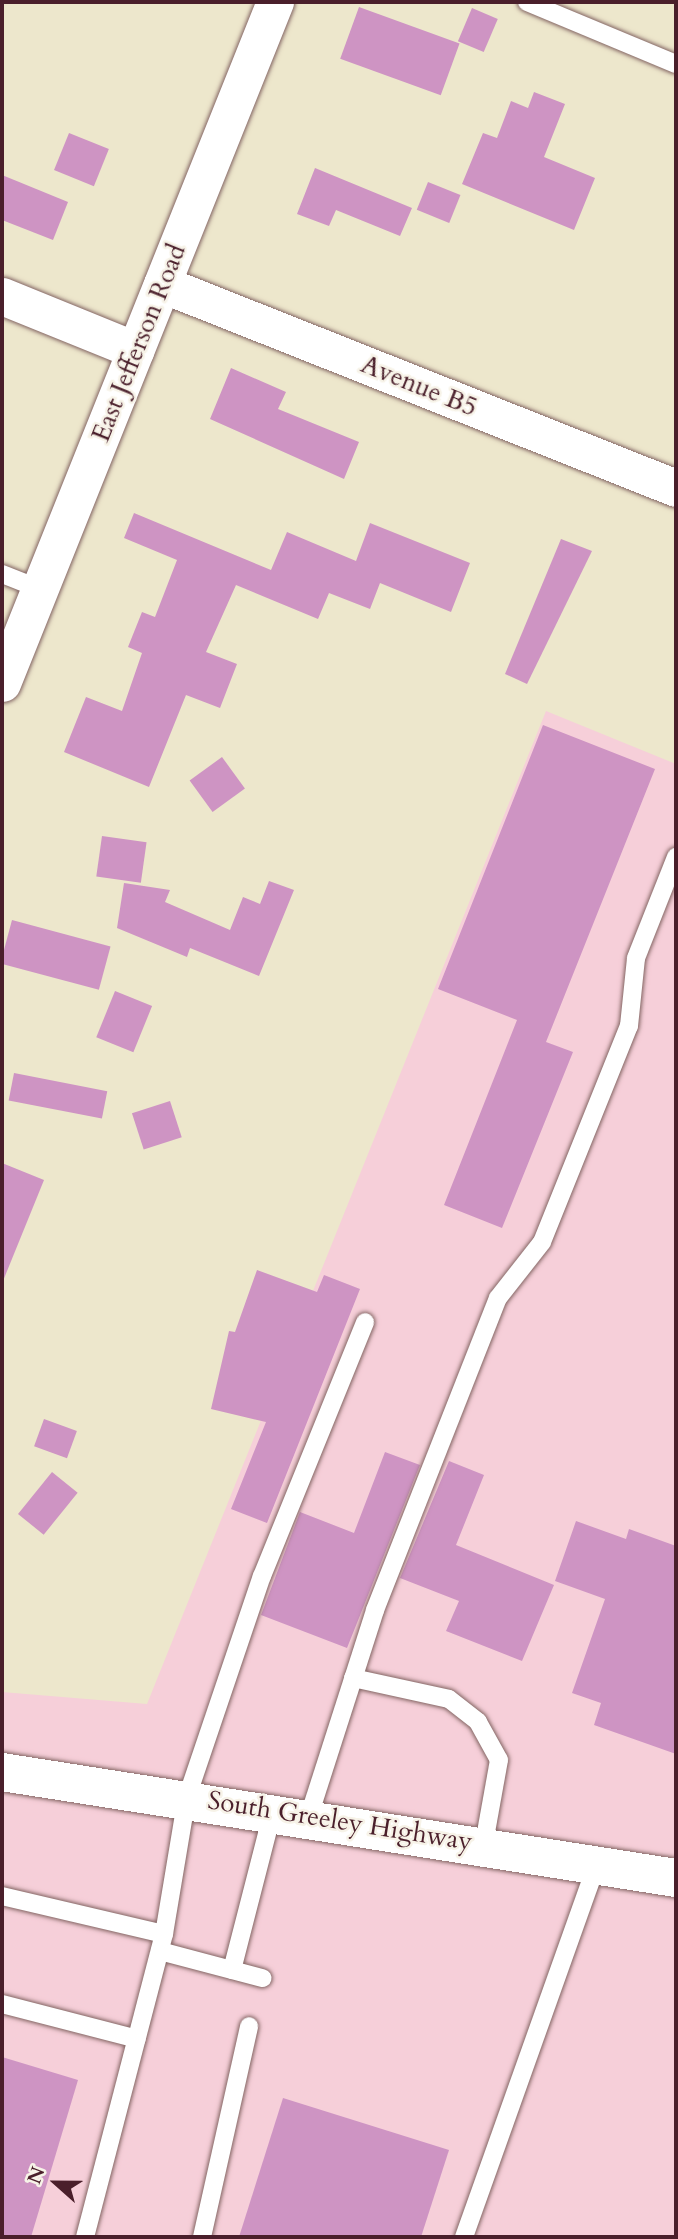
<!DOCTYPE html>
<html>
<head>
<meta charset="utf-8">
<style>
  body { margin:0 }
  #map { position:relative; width:678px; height:2239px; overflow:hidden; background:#ede7cc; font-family:Cardo,serif }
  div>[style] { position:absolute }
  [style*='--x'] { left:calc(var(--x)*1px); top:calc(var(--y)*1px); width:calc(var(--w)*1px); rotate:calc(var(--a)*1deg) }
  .built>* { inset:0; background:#f6cfd9 }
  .building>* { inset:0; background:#ce94c3; transform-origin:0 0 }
  .roads { filter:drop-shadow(0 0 2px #836563) drop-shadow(0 0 2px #836563) }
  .lane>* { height:18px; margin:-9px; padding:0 9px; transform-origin:9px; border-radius:9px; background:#fff }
  .street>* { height:37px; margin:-18.5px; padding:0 18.5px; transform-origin:18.5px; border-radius:18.5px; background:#fff }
  .highway>* { height:38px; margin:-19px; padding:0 19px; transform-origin:19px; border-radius:19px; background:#fff }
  span { translate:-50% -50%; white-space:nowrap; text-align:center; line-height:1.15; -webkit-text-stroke:5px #f7f3e8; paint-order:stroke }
  .street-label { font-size:26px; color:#4a1f2b }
  .frame { position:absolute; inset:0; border:4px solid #4a1f2b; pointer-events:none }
  .north { position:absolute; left:21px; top:2148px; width:70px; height:70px; -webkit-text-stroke:5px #f7f3e8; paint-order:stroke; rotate:291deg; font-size:19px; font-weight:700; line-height:28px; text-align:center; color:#4a1f2b }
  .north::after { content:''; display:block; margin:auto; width:24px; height:32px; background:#4a1f2b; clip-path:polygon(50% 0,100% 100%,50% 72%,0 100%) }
</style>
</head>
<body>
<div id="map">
  <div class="built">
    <i style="clip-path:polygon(546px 711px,676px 764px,676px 2237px,2px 2237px,2px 1692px,147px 1704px)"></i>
  </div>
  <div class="building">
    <i style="left:359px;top:7px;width:107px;height:55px;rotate:20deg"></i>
    <i style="left:472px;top:8px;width:28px;height:36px;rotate:23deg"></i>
    <i style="clip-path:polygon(534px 92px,565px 104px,544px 157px,595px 178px,574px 230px,462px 184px,483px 133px,497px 138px,511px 101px,528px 108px)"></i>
    <i style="left:69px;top:133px;width:43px;height:40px;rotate:22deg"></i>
    <i style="clip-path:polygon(315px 168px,412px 208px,400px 236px,336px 210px,329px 226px,297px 214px)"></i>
    <i style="clip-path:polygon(2px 175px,68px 202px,53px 240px,2px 220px)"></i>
    <i style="left:428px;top:182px;width:35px;height:30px;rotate:22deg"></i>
    <i style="clip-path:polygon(231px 368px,286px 392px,278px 409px,359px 442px,344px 479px,210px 419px)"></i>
    <i style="clip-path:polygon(134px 513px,271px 570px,287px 532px,356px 561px,370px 523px,470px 563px,451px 612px,380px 583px,370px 609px,329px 593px,318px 619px,236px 585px,206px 652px,237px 664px,220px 708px,186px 695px,149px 787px,64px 752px,86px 697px,122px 711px,142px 653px,128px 647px,142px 612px,155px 617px,177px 560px,124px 538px)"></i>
    <i style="clip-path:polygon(561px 539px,592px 551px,527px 684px,505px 674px)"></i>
    <i style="clip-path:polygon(543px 725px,655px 769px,546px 1042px,573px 1052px,502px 1228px,444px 1205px,517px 1020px,438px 989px)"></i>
    <i style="left:222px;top:757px;width:39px;height:40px;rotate:54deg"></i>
    <i style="left:102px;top:836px;width:45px;height:41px;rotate:8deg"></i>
    <i style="clip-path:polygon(269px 881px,294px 890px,259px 976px,190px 948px,187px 957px,117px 928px,124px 883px,170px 890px,165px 902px,230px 930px,243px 897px,260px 904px)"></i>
    <i style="left:12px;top:920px;width:102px;height:45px;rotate:15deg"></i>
    <i style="left:115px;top:991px;width:40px;height:50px;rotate:22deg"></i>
    <i style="left:14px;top:1073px;width:95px;height:28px;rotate:11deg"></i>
    <i style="left:170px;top:1101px;width:38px;height:40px;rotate:72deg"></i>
    <i style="clip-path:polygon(2px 1163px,44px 1180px,3px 1281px,2px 1280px)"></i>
    <i style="clip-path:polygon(257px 1270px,317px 1292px,324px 1275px,360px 1289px,267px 1523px,231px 1509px,266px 1422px,211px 1409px,229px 1331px,235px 1332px)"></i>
    <i style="left:44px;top:1419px;width:35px;height:29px;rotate:20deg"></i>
    <i style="clip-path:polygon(385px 1452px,420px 1465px,347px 1648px,261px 1615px,300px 1512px,354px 1533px)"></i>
    <i style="clip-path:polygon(449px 1461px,484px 1475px,456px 1545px,554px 1585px,522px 1661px,446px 1631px,459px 1601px,400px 1578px)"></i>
    <i style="left:52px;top:1472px;width:33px;height:54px;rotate:39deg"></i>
    <i style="clip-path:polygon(576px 1521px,626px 1539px,629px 1529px,676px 1546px,676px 1754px,594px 1725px,601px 1703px,572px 1693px,605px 1599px,555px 1581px)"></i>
    <i style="clip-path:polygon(2px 2057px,78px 2080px,31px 2237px,2px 2237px)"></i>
    <i style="clip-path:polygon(283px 2098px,449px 2150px,421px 2237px,239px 2237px)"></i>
  </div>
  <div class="roads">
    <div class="lane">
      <i style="--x:527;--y:2;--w:161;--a:22.6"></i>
      <i style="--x:2;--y:574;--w:41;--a:21.5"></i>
      <i style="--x:353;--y:1678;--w:98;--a:12.3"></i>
      <i style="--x:449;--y:1699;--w:37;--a:38"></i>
      <i style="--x:478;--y:1722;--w:43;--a:61.1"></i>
      <i style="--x:499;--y:1760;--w:84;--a:100.2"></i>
      <i style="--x:309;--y:1816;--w:216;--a:-72.2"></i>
      <i style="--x:375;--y:1610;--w:335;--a:-68.5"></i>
      <i style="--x:498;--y:1298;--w:71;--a:-51.8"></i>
      <i style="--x:542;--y:1242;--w:233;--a:-68.1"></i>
      <i style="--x:629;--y:1026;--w:68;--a:-84.1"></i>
      <i style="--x:636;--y:958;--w:109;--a:-68.4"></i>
      <i style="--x:2;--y:1896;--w:166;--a:13.2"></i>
      <i style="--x:160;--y:1951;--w:106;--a:14.8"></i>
      <i style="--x:232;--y:1970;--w:165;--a:-75.6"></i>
      <i style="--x:2;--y:2004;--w:139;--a:14.5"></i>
      <i style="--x:85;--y:2237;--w:313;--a:-75.4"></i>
      <i style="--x:164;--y:1934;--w:139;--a:-80.5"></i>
      <i style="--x:187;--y:1797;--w:233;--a:-71.3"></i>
      <i style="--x:262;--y:1576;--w:274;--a:-67.9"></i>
      <i style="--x:202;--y:2237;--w:216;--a:-77.4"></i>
      <i style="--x:464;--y:2237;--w:399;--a:-70.4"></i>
    </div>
    <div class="street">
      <i style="--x:162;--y:284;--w:553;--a:21.65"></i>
      <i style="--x:2;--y:296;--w:144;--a:22.1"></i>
      <i style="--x:2;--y:683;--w:734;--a:-68.16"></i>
    </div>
    <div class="highway">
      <i style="--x:2;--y:1772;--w:682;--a:8.94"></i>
    </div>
  </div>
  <div class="street-label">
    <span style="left:139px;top:343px;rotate:-68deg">East Jefferson Road</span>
    <span style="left:419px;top:386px;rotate:22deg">Avenue B5</span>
    <span style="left:340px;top:1821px;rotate:9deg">South Greeley Highway</span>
  </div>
  <div class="frame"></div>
  <div class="north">N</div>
</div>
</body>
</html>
